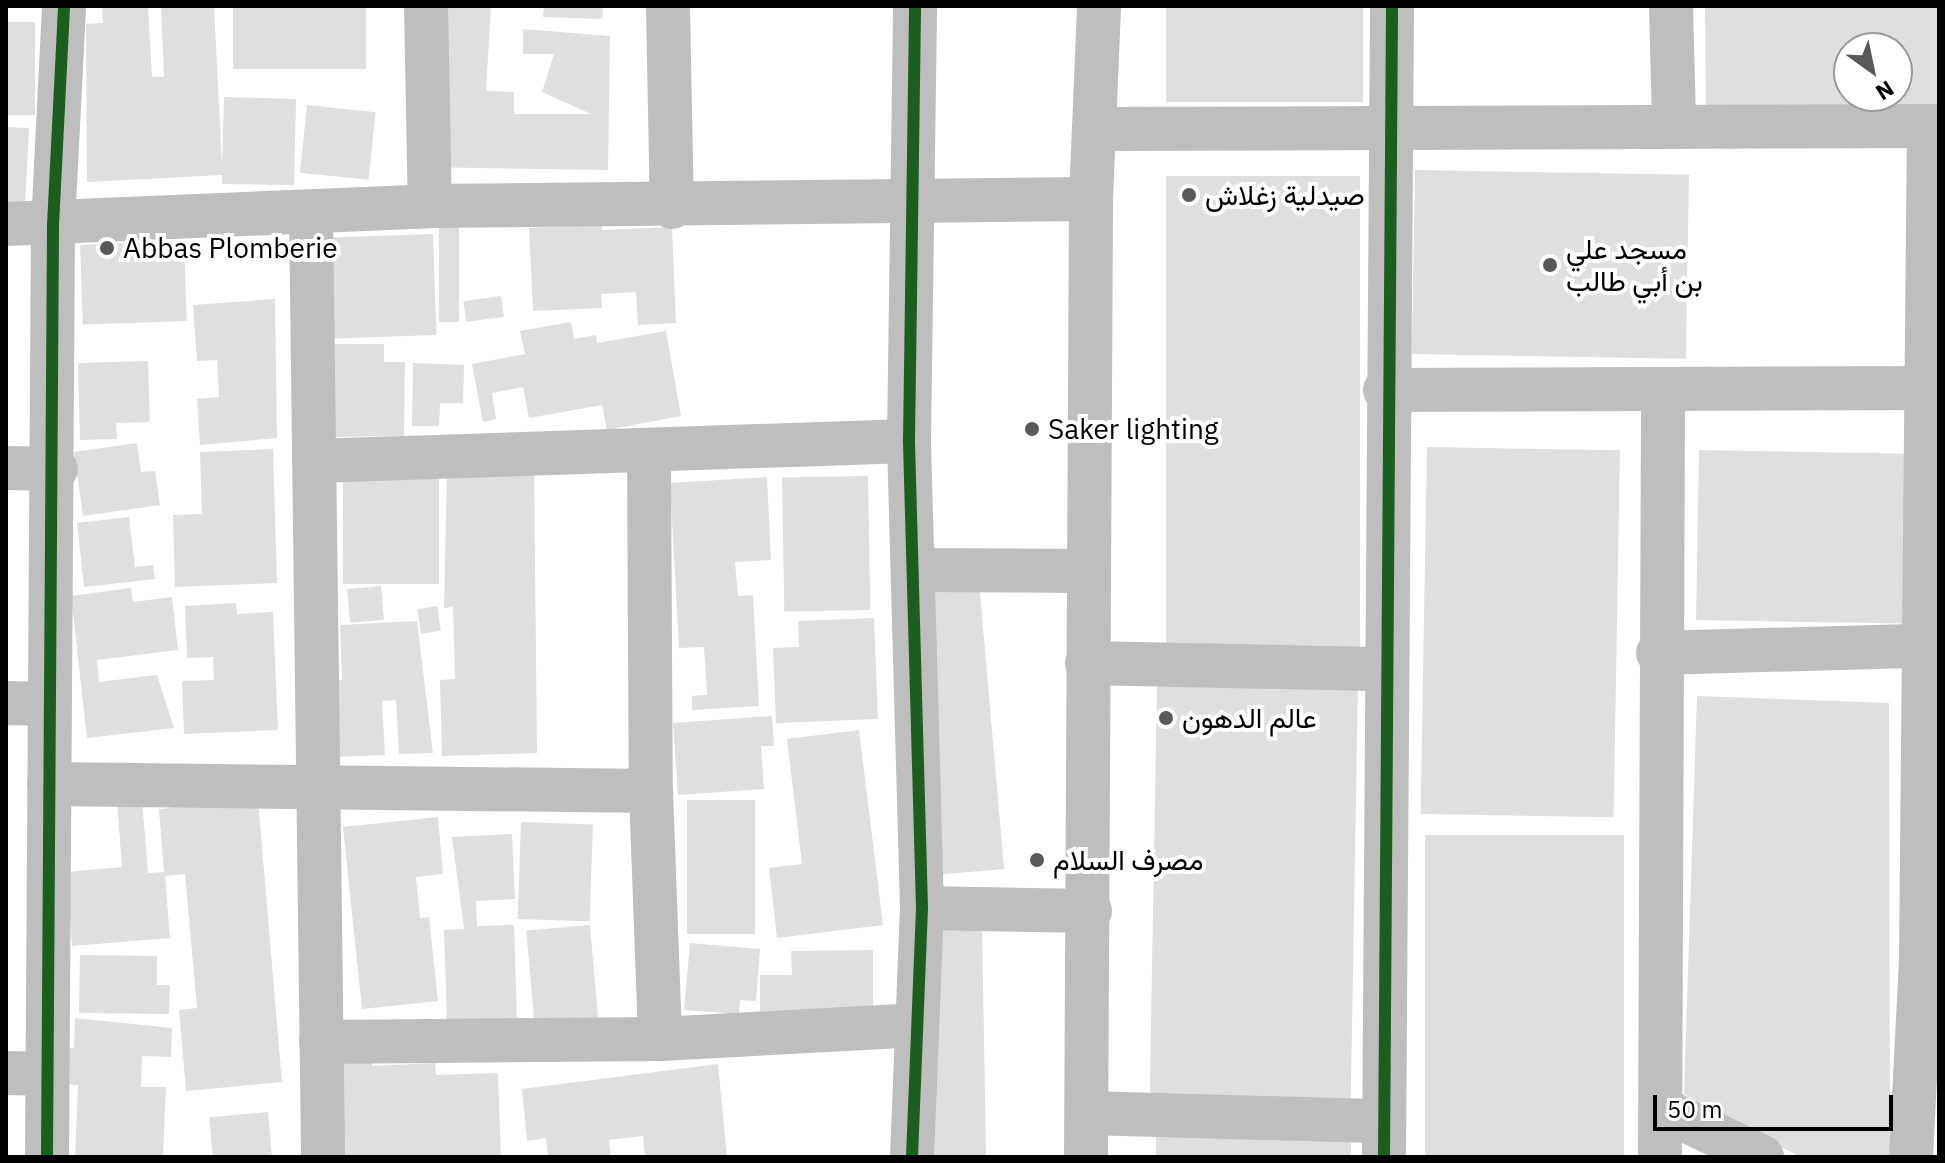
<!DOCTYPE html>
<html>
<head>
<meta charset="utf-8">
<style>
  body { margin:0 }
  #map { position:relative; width:1945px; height:1163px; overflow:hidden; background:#fff; font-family:"IBM Plex Sans",Vazirmatn,sans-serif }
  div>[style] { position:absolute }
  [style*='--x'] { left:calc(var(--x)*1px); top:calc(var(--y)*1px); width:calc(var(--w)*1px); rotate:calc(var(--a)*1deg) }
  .building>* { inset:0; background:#dfdfdf; transform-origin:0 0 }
  .minor>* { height:44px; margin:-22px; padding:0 22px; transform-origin:22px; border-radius:22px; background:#bebebe }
  .major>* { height:44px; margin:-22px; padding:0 22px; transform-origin:22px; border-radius:22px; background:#bebebe }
  .cycleway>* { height:12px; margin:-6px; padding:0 6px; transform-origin:6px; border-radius:6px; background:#1b5e20 }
  .dots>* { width:22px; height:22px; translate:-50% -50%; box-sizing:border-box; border:4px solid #fff; border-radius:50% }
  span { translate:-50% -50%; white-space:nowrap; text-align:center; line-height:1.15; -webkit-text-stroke:8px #fff; paint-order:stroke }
  .poi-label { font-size:28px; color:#000 }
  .left { translate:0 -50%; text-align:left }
  .frame { position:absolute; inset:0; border:8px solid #000; pointer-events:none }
  .north { position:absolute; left:1833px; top:32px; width:80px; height:80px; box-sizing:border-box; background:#fff; border:2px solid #999; border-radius:50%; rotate:147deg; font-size:22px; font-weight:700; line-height:32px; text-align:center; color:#000 }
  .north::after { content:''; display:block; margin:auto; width:28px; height:36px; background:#595959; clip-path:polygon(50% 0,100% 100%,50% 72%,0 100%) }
  .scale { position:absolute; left:1653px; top:1095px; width:240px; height:36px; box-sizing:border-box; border:4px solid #000; border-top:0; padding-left:10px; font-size:24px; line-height:28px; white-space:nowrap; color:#000; -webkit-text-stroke:6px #fff; paint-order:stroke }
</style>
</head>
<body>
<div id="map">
  <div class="building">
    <i style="clip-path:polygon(102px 6px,148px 6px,152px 77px,164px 77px,161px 6px,214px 6px,222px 165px,224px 97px,296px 99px,294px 185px,222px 184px,222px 175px,87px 182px,86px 24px,103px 23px)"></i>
    <i style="left:233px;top:6px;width:133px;height:63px"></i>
    <i style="clip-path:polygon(448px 6px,491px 6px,486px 91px,514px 92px,514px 114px,591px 114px,542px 92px,554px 54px,523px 54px,523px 29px,610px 36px,608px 170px,413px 167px,437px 31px)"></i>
    <i style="clip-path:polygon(544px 6px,603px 6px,602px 19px,543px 17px)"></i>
    <i style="left:1166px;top:6px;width:197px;height:96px"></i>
    <i style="clip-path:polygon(evenodd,1705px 6px,1939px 6px,1939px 115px,1706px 113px,1705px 6px,1849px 48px,1897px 48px,1897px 96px,1849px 96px,1849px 48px)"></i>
    <i style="left:6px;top:22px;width:29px;height:93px"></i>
    <i style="left:307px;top:105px;width:69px;height:68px;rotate:6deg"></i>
    <i style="clip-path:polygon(6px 127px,29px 128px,25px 208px,6px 207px)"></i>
    <i style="left:1415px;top:170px;width:274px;height:184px;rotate:1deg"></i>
    <i style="left:1166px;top:176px;width:194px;height:478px"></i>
    <i style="clip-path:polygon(602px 224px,602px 230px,672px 227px,676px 323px,638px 325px,636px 292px,601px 294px,602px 308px,533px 311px,529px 228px)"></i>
    <i style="left:439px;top:225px;width:20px;height:97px"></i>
    <i style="left:433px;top:234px;width:101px;height:110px;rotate:88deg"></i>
    <i style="left:184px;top:241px;width:80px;height:104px;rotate:88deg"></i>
    <i style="left:501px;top:296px;width:21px;height:38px;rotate:82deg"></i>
    <i style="clip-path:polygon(275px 299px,277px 438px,200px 445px,197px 399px,219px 397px,217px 360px,197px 361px,193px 305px)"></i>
    <i style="clip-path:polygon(571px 322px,574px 339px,596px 335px,597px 343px,666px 331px,681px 416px,607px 430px,602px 405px,529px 418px,523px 387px,492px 393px,496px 419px,483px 422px,472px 364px,525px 354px,520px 331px)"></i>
    <i style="clip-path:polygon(329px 344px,384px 344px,384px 362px,405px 362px,404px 436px,329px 437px)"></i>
    <i style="clip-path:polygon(148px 361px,150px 422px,116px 423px,117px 439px,80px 440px,78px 363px)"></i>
    <i style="clip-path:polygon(413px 363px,464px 365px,463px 403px,440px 403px,439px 426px,412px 426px)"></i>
    <i style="clip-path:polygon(137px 443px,141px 472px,155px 471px,160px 505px,83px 516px,74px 452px)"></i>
    <i style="left:1427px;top:447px;width:193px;height:367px;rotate:1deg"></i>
    <i style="clip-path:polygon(273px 449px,277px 583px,175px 587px,173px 515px,202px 514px,200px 452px)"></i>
    <i style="left:1699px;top:450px;width:209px;height:170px;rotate:1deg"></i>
    <i style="clip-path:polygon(534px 465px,537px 753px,442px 756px,440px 680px,455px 679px,453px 607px,444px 608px,447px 468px)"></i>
    <i style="left:343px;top:472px;width:96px;height:112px"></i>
    <i style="left:868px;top:476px;width:134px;height:86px;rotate:89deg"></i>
    <i style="clip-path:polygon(767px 477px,771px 560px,735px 562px,738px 596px,753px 595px,759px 706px,692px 710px,692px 696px,707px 695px,704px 647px,679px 648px,670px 483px)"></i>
    <i style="clip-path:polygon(129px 517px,135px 567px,153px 565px,155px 579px,84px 587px,77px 523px)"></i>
    <i style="left:979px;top:582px;width:288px;height:88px;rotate:85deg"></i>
    <i style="left:381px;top:586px;width:34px;height:34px;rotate:85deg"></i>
    <i style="clip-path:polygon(131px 588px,133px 602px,172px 597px,178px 650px,97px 660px,99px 682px,157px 675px,174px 728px,87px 738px,71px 596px)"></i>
    <i style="clip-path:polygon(236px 603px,237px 614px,273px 612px,278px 730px,184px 734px,182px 681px,214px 680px,213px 657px,187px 658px,185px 606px)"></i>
    <i style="left:437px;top:606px;width:25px;height:20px;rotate:81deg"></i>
    <i style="clip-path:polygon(874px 618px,878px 719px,776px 723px,773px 648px,799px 647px,798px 621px)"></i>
    <i style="clip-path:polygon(417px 621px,433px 753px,399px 754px,396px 700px,382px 701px,385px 755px,334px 757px,330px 680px,342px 680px,340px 625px)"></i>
    <i style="left:1157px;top:682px;width:201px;height:426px;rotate:1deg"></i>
    <i style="clip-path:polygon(1697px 696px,1889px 703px,1890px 1157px,1800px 1157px,1684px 1094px)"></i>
    <i style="clip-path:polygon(772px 716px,774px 746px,761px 746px,764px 789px,678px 795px,673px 723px)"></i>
    <i style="clip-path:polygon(859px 730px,883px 925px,777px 938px,769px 868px,802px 864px,787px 739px)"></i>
    <i style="clip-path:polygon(142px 800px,148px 873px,164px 872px,159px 809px,258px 800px,282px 1082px,186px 1091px,179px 1010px,197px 1008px,185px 874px,165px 876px,170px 938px,72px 946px,66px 872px,122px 867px,117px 802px)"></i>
    <i style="left:755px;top:800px;width:134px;height:68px;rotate:90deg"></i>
    <i style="clip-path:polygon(438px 817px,443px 874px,416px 877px,420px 918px,429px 917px,438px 1001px,362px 1009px,343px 827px)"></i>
    <i style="left:521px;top:822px;width:72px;height:97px;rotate:2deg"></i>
    <i style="clip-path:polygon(512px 834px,515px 899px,476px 901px,477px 926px,514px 925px,517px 1021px,447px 1024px,444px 930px,464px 929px,452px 837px)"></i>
    <i style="left:1425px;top:835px;width:199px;height:322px"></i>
    <i style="left:590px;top:925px;width:100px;height:64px;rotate:85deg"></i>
    <i style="left:982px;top:925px;width:232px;height:66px;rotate:89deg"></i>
    <i style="clip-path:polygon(690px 943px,760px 949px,756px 1001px,740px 1000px,739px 1014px,684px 1010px)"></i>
    <i style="clip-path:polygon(873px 950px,873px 1010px,760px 1011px,760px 975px,792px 975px,791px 951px)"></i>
    <i style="clip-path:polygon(80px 955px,157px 956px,157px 985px,170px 985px,169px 1014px,79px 1013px)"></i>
    <i style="clip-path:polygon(75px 1018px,172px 1028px,171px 1057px,142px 1056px,141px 1087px,166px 1087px,163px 1157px,75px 1157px,78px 1085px,62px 1084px,63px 1048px,74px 1048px)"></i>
    <i style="clip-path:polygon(371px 1046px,372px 1066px,435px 1063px,436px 1075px,498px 1073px,501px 1157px,332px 1157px,336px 1047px)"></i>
    <i style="clip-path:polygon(718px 1064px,727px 1157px,645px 1157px,643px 1136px,609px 1140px,611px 1157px,548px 1157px,546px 1138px,527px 1141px,522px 1089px)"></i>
    <i style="left:268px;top:1112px;width:45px;height:59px;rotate:85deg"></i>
    <i style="clip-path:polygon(1156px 1129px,1351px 1134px,1351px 1157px,1156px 1157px)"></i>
  </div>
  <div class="minor">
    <i style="--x:426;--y:6;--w:200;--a:88.9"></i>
    <i style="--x:668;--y:6;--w:201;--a:88.9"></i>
    <i style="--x:1671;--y:6;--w:117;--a:88.5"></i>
    <i style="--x:1094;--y:129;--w:845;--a:-0.2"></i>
    <i style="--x:311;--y:212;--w:945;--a:89.27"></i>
    <i style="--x:6;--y:224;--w:424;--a:-2.4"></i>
    <i style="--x:430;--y:206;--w:661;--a:-0.61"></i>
    <i style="--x:1385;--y:390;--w:544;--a:-0.21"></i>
    <i style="--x:649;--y:453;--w:338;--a:89.7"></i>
    <i style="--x:314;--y:461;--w:595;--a:-1.93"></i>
    <i style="--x:6;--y:468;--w:50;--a:1.1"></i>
    <i style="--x:917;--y:570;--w:170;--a:0.3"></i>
    <i style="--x:1658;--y:653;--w:281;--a:-1.6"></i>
    <i style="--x:1087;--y:663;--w:297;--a:1.2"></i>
    <i style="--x:6;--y:703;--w:42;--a:1.4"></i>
    <i style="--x:49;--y:784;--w:602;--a:0.67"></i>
    <i style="--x:651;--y:791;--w:248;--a:87.9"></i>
    <i style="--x:922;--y:908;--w:168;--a:1"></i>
    <i style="--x:321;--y:1042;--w:339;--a:-0.5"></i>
    <i style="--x:660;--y:1039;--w:255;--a:-3.1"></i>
    <i style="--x:6;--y:1073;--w:41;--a:1.4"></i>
    <i style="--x:1662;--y:1109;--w:111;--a:25.6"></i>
    <i style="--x:1088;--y:1113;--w:295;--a:1.6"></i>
    <i style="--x:47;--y:1157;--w:932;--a:-89.63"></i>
    <i style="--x:53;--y:225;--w:219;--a:-87.1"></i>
    <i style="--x:912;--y:1157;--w:249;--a:-87.7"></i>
    <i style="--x:922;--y:908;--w:467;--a:-91.6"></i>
    <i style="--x:909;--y:441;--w:435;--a:-89.2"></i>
    <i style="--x:1384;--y:1157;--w:1151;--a:-89.6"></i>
    <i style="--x:1660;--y:1157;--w:763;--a:-89.77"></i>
    <i style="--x:1911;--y:1157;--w:200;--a:-87.1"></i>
    <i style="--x:1921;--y:957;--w:831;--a:-89.45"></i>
  </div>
  <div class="major">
    <i style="--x:1086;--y:1157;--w:958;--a:-89.7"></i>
    <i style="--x:1091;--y:199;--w:193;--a:-87.6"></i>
  </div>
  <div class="cycleway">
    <i style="--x:47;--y:1157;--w:932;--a:-89.63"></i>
    <i style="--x:53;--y:225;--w:219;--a:-87.1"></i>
    <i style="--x:912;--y:1157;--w:249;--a:-87.7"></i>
    <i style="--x:922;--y:908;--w:467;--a:-91.6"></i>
    <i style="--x:909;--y:441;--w:435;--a:-89.2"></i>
    <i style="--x:1384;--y:1157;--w:1151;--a:-89.6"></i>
  </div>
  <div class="dots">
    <i style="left:1189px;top:195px;background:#595959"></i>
    <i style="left:107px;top:248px;background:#595959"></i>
    <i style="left:1550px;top:265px;background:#595959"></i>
    <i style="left:1032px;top:429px;background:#595959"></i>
    <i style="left:1166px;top:718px;background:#595959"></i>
    <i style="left:1037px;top:860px;background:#595959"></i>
  </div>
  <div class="poi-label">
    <span class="left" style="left:1205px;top:195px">صيدلية زغلاش</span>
    <span class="left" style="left:123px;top:248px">Abbas Plomberie</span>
    <span class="left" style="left:1566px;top:265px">مسجد علي<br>بن أبي طالب</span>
    <span class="left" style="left:1048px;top:429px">Saker lighting</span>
    <span class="left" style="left:1182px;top:718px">عالم الدهون</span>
    <span class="left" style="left:1053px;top:860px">مصرف السلام</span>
  </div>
  <div class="frame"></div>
  <div class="north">N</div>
  <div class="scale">50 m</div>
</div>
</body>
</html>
